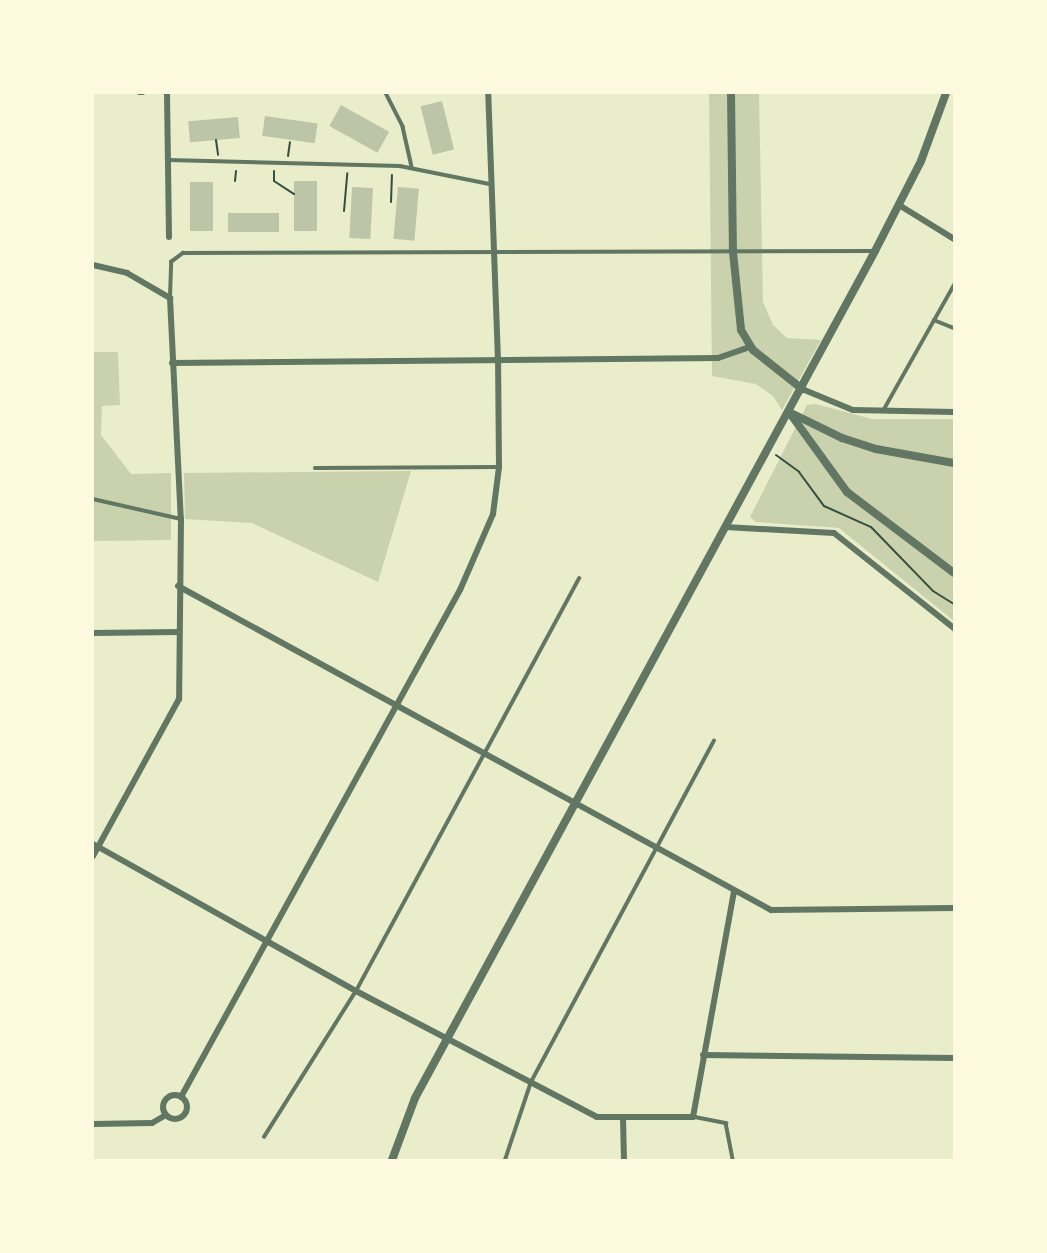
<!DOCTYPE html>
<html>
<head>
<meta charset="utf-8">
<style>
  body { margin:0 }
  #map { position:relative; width:1047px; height:1253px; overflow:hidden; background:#e9edc9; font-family:Signika,sans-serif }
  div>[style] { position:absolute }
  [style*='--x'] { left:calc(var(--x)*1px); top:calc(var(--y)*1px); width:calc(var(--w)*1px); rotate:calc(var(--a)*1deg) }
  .green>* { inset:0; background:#cad2ad }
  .building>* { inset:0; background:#bcc5a7; transform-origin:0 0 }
  .path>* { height:2px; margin:-1px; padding:0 1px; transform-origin:1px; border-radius:1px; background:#344e41 }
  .service>* { height:3.5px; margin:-1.75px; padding:0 1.75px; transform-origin:1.75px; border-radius:1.75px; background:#617663 }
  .minor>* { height:6px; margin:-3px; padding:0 3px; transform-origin:3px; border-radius:3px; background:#617663 }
  .minor>.ring { margin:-3px; padding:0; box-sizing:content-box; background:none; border:6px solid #617663; border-radius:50% }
  .tertiary>* { height:8px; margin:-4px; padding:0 4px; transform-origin:4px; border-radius:4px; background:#617663 }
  span { translate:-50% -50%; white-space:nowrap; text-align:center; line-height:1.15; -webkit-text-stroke:5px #fefae0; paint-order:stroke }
  .frame { position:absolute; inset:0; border:94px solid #fefae0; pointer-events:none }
</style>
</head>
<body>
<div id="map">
  <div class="green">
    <i style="clip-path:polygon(709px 93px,759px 93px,763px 302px,773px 325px,787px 338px,821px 340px,782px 410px,773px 396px,756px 384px,712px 376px)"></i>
    <i style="clip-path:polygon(93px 352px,118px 352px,120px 405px,102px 406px,101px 435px,131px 474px,171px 473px,171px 540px,93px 541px)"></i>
    <i style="clip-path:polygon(816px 404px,872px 419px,954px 419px,954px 621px,839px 528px,756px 522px,750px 517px,807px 405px)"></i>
    <i style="clip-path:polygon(411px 471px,378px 582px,252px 523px,185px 519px,184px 473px)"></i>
  </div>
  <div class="building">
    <i style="left:442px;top:101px;width:50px;height:22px;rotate:76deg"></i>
    <i style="left:341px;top:105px;width:55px;height:24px;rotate:29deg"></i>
    <i style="left:265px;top:116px;width:53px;height:20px;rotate:8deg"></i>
    <i style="left:238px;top:117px;width:21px;height:50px;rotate:85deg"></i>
    <i style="left:294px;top:181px;width:23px;height:50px"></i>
    <i style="left:190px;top:182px;width:23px;height:49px"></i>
    <i style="left:352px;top:187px;width:21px;height:51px;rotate:3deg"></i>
    <i style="left:398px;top:187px;width:21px;height:52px;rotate:5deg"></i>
    <i style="left:228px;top:213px;width:51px;height:19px"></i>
  </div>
  <div class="path">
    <i style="--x:216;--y:140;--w:15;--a:82"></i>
    <i style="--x:288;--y:156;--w:14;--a:-82"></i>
    <i style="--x:274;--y:171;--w:10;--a:90"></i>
    <i style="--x:274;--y:181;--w:24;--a:33"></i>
    <i style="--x:235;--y:181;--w:10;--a:-84"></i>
    <i style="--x:391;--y:202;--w:27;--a:-88"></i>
    <i style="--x:344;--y:211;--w:38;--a:-85"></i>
    <i style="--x:776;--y:455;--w:29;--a:36"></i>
    <i style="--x:799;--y:472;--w:42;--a:53.7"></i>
    <i style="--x:824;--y:506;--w:51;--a:24.1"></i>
    <i style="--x:871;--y:527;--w:89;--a:45.9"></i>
    <i style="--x:933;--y:591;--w:25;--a:32"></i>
  </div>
  <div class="service">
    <i style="--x:139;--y:93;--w:4;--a:0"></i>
    <i style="--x:386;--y:93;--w:38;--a:63"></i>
    <i style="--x:403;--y:127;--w:41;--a:77.3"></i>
    <i style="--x:169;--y:160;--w:231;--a:1.5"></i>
    <i style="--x:400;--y:166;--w:91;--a:11.4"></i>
    <i style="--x:170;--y:297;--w:35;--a:-88"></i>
    <i style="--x:171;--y:262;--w:15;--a:-37"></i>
    <i style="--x:183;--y:253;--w:690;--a:-0.17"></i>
    <i style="--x:934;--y:320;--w:22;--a:22"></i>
    <i style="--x:883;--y:411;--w:145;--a:-60.6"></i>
    <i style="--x:315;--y:468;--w:184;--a:-0.3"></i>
    <i style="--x:93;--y:499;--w:90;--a:12.8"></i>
    <i style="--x:695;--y:1117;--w:32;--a:11"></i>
    <i style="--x:726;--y:1123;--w:38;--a:79"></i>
    <i style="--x:264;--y:1137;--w:173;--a:-57.8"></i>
    <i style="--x:356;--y:991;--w:469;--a:-61.6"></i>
    <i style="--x:505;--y:1160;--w:82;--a:-71.6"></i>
    <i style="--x:531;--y:1082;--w:387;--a:-61.8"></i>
  </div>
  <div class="minor">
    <i style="--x:167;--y:93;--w:144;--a:89.2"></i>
    <i style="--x:899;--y:205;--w:65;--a:31.7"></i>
    <i style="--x:93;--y:265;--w:35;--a:13"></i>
    <i style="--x:127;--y:273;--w:50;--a:30.2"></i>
    <i style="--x:170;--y:298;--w:221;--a:87.2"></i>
    <i style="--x:181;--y:519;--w:180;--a:90.6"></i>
    <i style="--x:179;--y:699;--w:179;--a:118.7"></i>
    <i style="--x:172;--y:363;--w:546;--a:-0.52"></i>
    <i style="--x:718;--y:358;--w:34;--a:-19"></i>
    <i style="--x:802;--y:389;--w:55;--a:22.4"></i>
    <i style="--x:853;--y:410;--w:101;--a:1.1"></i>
    <i style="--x:725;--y:527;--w:109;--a:3.2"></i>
    <i style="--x:834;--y:533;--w:153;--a:38.4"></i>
    <i style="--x:178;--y:586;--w:676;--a:28.65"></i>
    <i style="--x:771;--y:910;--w:183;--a:-0.6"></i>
    <i style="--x:93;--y:633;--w:86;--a:-0.7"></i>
    <i style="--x:93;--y:844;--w:301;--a:29.2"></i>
    <i style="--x:356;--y:991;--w:272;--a:27.6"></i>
    <i style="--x:597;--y:1117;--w:96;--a:0"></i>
    <i style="--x:693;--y:1117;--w:230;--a:-79.7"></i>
    <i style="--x:703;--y:1055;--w:251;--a:0.7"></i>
    <i class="ring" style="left:163px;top:1095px;width:18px;height:18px"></i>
    <i style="--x:181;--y:1097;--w:579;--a:-61.18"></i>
    <i style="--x:460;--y:590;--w:83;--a:-66.5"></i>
    <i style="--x:493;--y:514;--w:47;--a:-82.7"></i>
    <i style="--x:499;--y:467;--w:107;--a:-90.5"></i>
    <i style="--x:498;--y:360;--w:267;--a:-92.1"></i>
    <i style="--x:623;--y:1117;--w:43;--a:88.7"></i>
    <i style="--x:93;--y:1124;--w:59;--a:-1"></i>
    <i style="--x:152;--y:1123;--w:16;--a:-30"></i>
  </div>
  <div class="tertiary">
    <i style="--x:731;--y:93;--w:159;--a:89.3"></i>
    <i style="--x:733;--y:252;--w:78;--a:84.1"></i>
    <i style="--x:741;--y:330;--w:23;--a:59"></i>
    <i style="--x:753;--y:350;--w:63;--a:38.5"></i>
    <i style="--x:789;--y:412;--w:99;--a:54.1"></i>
    <i style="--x:847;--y:492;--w:134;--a:37.1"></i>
    <i style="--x:791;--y:413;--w:57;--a:26.1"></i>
    <i style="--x:842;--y:438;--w:36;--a:18"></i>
    <i style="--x:876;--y:449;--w:79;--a:10.2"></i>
    <i style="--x:392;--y:1160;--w:66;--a:-69.6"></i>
    <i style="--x:415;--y:1098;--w:964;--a:-61.49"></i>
    <i style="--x:875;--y:251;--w:101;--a:-62.9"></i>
    <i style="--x:921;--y:161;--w:72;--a:-69.8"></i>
  </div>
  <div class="frame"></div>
</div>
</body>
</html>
